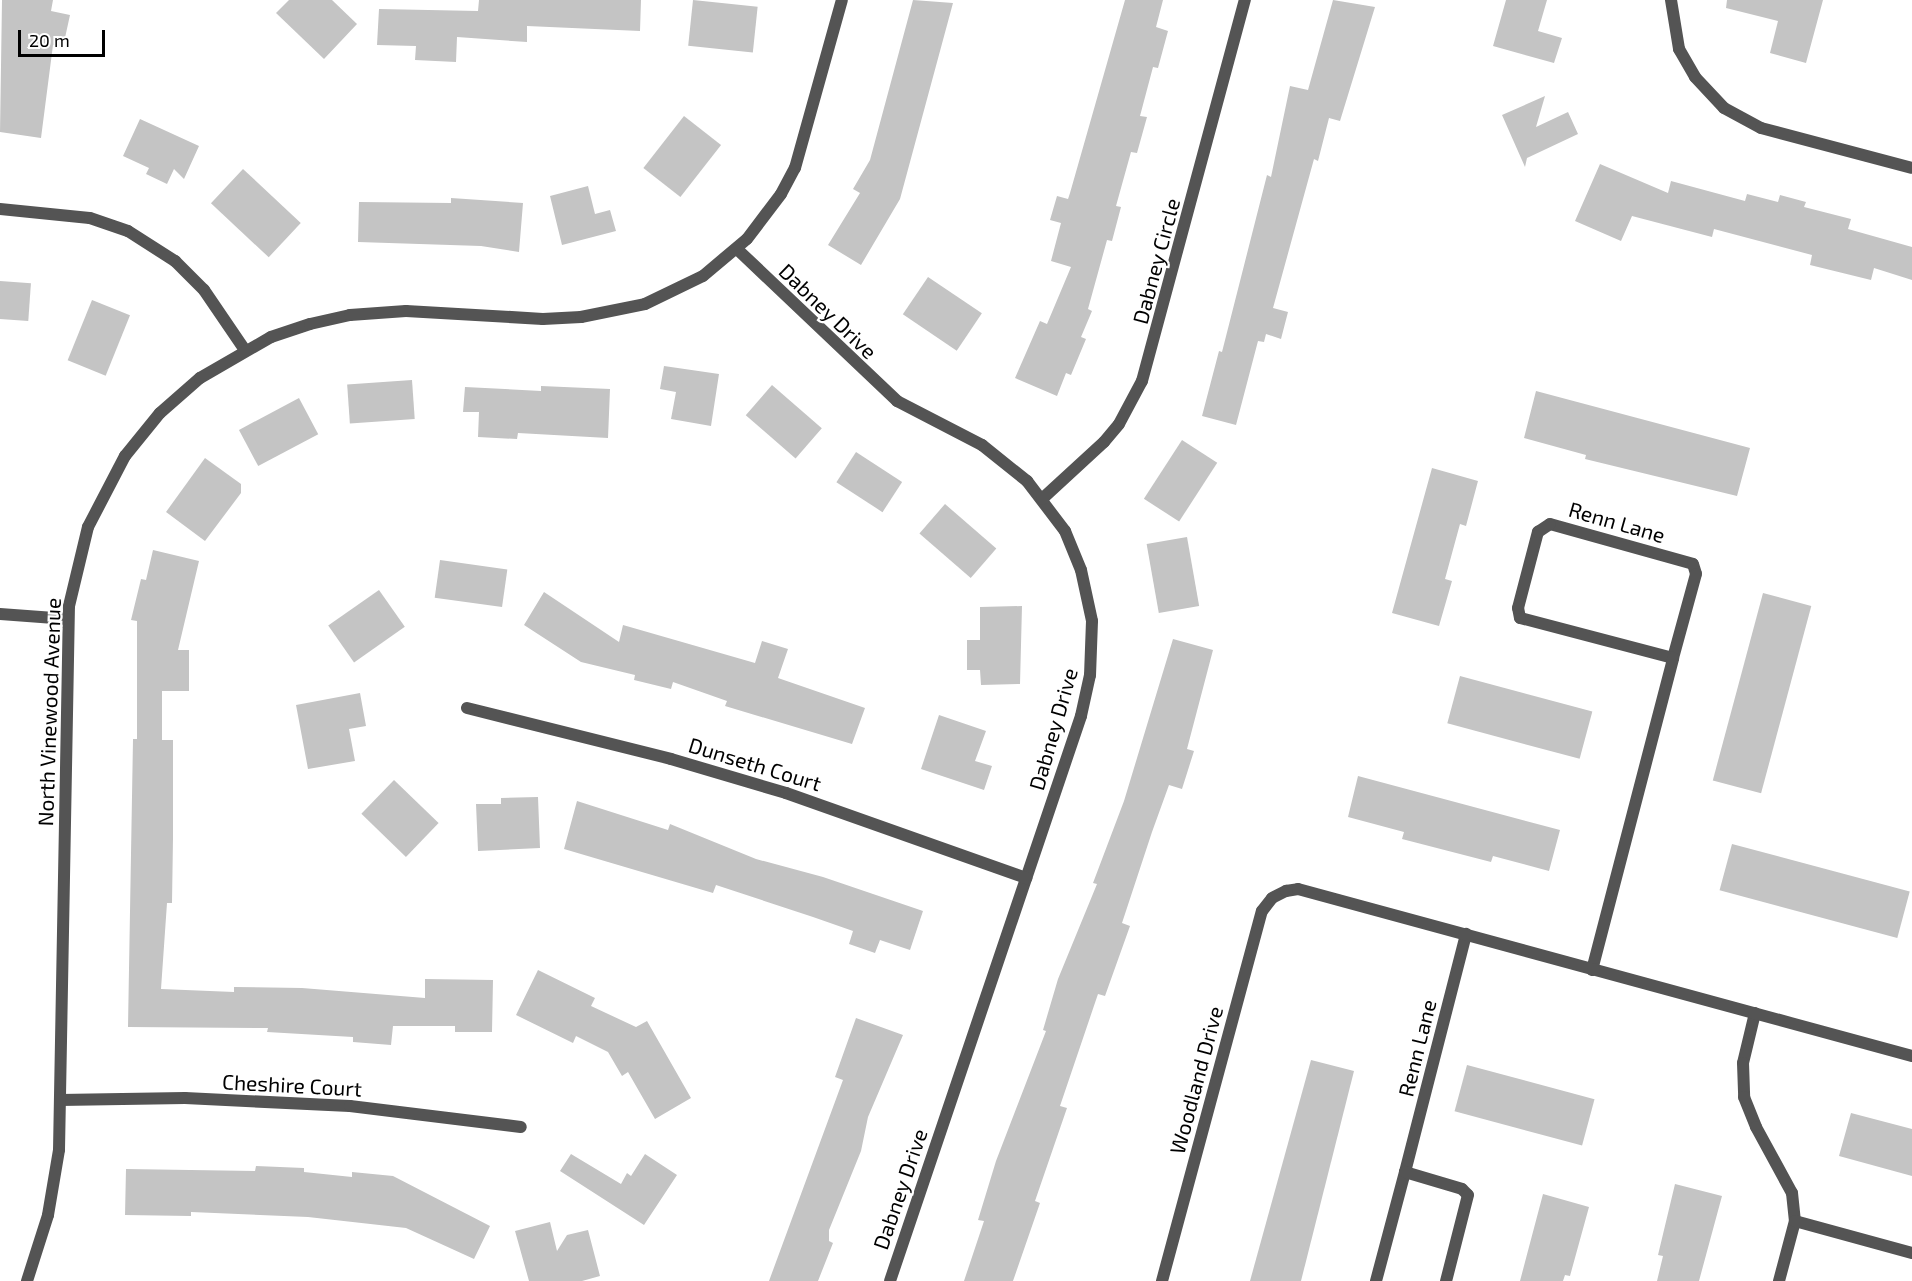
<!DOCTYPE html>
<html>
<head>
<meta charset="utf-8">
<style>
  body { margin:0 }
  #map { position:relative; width:1912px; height:1281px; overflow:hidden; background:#fff; font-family:"Exo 2",sans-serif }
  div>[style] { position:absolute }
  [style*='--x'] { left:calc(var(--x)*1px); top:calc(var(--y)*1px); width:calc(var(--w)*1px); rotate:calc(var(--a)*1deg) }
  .building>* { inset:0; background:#c4c4c4; transform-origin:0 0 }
  .street>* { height:12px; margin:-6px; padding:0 6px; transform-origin:6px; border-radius:6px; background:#545454 }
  span { translate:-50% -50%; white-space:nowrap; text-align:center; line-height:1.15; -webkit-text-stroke:4.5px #fff; paint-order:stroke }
  .street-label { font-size:21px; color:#000 }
  .scale { position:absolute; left:18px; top:30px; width:87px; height:27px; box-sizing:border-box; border:3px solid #000; border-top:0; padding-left:8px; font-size:18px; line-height:21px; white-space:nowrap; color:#000; -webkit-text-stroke:4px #fff; paint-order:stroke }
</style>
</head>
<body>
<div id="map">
  <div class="building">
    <i style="clip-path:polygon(2px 0,53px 0,51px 11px,70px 15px,63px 47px,53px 45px,41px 138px,0 132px)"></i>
    <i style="clip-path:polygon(289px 0,332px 0,357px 24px,324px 59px,276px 13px)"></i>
    <i style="clip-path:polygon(479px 0,641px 0,640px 31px,527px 26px,527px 42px,457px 37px,456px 62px,415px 60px,416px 46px,377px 45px,379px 9px,478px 11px)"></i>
    <i style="left:693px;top:0;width:65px;height:46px;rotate:6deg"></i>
    <i style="clip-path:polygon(913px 0,953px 3px,900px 199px,861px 265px,828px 245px,860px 193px,853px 189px,870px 160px)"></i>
    <i style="clip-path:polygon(1125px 0,1163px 0,1156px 27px,1168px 31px,1158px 68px,1153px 67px,1140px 116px,1147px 117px,1137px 153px,1131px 152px,1116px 206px,1121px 207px,1112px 241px,1107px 240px,1088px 309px,1092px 311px,1081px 337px,1086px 339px,1071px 375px,1066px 373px,1057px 396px,1015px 378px,1040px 321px,1047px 324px,1071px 267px,1051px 261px,1061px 223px,1050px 220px,1057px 196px,1068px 199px,1070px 193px)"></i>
    <i style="clip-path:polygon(1333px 0,1375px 7px,1340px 121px,1329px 118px,1318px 161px,1314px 159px,1273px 308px,1288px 312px,1281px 339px,1266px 334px,1264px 342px,1258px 341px,1236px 425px,1202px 416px,1219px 351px,1222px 352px,1267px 175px,1271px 177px,1290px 86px,1308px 90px)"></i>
    <i style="clip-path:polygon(1506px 0,1547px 0,1538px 31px,1562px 38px,1554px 63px,1493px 46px)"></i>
    <i style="clip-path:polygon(1727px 0,1823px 0,1806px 63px,1770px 53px,1778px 21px,1726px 8px)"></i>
    <i style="clip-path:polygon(1545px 96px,1536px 127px,1568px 112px,1578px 134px,1527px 158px,1525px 167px,1502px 115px)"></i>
    <i style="left:684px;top:116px;width:47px;height:66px;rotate:38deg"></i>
    <i style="clip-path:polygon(140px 119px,199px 146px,184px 179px,174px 169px,167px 184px,146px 174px,149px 168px,123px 156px)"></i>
    <i style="clip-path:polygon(1600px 164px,1668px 193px,1671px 181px,1745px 201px,1747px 194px,1778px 202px,1780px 195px,1806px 202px,1804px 207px,1851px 219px,1848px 229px,1912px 247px,1912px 280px,1874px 268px,1871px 280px,1810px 265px,1812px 255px,1714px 229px,1712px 237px,1632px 216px,1621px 241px,1575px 221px)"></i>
    <i style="left:243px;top:169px;width:79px;height:47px;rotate:43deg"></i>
    <i style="clip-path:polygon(588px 186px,595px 214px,610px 210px,616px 231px,562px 245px,550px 196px)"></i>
    <i style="clip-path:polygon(451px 198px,523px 203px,519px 252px,481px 246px,358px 242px,359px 202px,451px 203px)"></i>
    <i style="left:928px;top:277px;width:65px;height:45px;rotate:34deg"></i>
    <i style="left:0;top:281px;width:31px;height:38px;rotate:4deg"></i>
    <i style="left:92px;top:300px;width:41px;height:65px;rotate:22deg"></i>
    <i style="clip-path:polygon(664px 366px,719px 374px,711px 426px,671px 419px,676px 392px,660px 389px)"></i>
    <i style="left:412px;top:380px;width:39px;height:65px;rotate:86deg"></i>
    <i style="left:772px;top:385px;width:66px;height:40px;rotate:41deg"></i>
    <i style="clip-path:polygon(541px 386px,610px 389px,608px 438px,518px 433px,517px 439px,478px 437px,479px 412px,463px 412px,465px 387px,541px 391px)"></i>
    <i style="clip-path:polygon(1536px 391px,1750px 448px,1737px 496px,1585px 459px,1586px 455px,1524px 438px)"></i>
    <i style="left:299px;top:398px;width:41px;height:68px;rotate:62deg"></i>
    <i style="left:1182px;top:440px;width:42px;height:70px;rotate:33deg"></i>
    <i style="left:856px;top:452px;width:55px;height:36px;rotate:33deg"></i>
    <i style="clip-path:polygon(205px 458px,241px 484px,241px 493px,205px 541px,166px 512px)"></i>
    <i style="clip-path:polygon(1432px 468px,1478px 481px,1466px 526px,1460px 524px,1445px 579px,1452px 581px,1439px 626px,1392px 613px)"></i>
    <i style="left:945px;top:504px;width:68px;height:39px;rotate:41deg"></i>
    <i style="left:1187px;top:537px;width:70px;height:41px;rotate:80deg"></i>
    <i style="clip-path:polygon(153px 550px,199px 561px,178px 650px,189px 650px,189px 691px,162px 691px,162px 740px,173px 740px,173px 838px,172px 903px,167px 903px,161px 989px,234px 992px,234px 987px,302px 988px,425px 998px,425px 979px,493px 980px,492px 1032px,455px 1032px,455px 1026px,393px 1026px,391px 1045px,353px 1042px,353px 1037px,267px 1032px,268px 1028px,128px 1027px,133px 739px,137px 739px,137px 621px,131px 620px,141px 579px,146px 580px)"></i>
    <i style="left:440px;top:560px;width:68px;height:38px;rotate:8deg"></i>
    <i style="left:379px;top:590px;width:45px;height:62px;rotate:55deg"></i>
    <i style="clip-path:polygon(544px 592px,619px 642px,623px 625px,755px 663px,762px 641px,788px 649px,778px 678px,865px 708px,852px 744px,725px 706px,727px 701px,673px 682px,671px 689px,634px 680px,635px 675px,581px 662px,524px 625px)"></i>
    <i style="left:1763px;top:593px;width:50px;height:194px;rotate:15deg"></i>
    <i style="clip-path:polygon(1022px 606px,1020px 684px,981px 685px,980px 670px,967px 670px,967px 640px,980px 640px,980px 607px)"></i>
    <i style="clip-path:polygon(1173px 639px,1213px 650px,1187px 749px,1194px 751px,1182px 789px,1169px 785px,1152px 832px,1122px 923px,1130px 926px,1105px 996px,1098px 994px,1060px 1106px,1067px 1108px,1035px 1201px,1040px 1203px,1013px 1281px,964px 1281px,984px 1221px,978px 1220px,996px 1161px,1046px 1031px,1043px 1030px,1058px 979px,1097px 884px,1093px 883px,1124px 801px)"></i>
    <i style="left:1460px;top:676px;width:137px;height:49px;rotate:15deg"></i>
    <i style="clip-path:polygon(360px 693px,366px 726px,349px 729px,355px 761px,308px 769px,296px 705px)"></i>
    <i style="clip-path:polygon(939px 715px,986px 731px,975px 761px,992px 766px,984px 790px,921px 769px)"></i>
    <i style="clip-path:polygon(1358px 776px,1560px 830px,1549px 871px,1493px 856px,1491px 862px,1402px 839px,1404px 832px,1348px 817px)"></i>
    <i style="left:394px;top:780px;width:62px;height:47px;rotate:44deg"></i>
    <i style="clip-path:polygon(538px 797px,540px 848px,478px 851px,476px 804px,501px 804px,501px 798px)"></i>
    <i style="clip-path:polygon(577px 801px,668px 830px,670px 824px,756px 859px,823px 877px,923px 911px,910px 950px,880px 940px,875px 953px,849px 944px,853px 931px,813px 917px,716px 885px,713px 893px,564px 849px)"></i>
    <i style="left:1732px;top:844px;width:184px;height:48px;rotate:15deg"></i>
    <i style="clip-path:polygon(538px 970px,595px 998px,591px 1006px,636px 1027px,647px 1021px,691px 1098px,655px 1119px,628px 1072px,622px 1076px,608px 1052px,576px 1036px,573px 1043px,516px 1015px)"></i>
    <i style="clip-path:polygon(856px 1018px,903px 1035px,868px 1117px,861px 1151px,829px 1230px,829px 1241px,833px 1243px,818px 1281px,769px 1281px,843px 1080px,835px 1077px)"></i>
    <i style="clip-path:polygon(1311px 1060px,1354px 1071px,1301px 1281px,1250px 1281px)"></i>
    <i style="left:1467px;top:1065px;width:132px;height:48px;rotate:15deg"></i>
    <i style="clip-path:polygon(1851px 1113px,1912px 1129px,1912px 1176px,1839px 1156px)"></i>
    <i style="clip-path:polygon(571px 1154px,621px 1184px,627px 1173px,631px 1176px,645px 1154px,677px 1175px,644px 1225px,560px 1171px)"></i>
    <i style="clip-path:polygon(256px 1166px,304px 1168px,304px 1172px,352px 1177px,352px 1172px,393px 1176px,490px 1226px,474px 1259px,406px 1228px,308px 1217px,191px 1212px,191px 1216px,125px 1215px,126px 1169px,255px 1171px)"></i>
    <i style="clip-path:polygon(1675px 1184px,1722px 1196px,1699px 1281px,1657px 1281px,1663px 1256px,1658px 1255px)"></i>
    <i style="clip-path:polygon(1543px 1194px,1589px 1207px,1570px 1276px,1565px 1275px,1563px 1281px,1520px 1281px)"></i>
    <i style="clip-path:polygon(550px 1222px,557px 1251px,567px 1235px,588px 1230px,600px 1276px,582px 1281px,529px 1281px,515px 1231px)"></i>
  </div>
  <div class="street">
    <i style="--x:1671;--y:0;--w:50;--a:80.7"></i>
    <i style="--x:1679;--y:49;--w:32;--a:60"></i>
    <i style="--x:1695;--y:77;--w:42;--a:46.9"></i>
    <i style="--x:1724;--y:108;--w:42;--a:28.4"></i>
    <i style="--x:1761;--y:128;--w:156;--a:14.8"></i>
    <i style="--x:0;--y:209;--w:90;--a:5.7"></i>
    <i style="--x:90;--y:218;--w:40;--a:18.9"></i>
    <i style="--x:128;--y:231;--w:56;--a:32.6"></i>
    <i style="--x:175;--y:261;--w:41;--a:45"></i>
    <i style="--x:204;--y:290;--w:73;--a:55.7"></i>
    <i style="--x:737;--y:249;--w:221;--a:43.5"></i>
    <i style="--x:897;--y:401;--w:96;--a:27.4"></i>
    <i style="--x:982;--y:445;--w:58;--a:38.7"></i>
    <i style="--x:1027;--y:481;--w:63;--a:52.8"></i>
    <i style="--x:1065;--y:531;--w:42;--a:67.7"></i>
    <i style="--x:1081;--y:570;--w:52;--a:77.8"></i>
    <i style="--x:1092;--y:621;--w:54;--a:92.1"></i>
    <i style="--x:1090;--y:675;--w:42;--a:102.4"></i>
    <i style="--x:1081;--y:716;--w:596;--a:108.68"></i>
    <i style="--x:1042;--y:499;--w:84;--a:-42.6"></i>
    <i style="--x:1104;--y:442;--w:23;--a:-50"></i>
    <i style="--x:1119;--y:424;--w:49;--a:-61.9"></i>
    <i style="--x:1142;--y:381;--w:395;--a:-74.9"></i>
    <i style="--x:1550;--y:524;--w:148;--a:15.6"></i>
    <i style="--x:1693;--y:564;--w:10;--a:73"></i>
    <i style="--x:1696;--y:574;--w:87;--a:105.3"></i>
    <i style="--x:1673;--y:658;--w:158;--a:-165.3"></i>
    <i style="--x:1520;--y:618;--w:10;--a:-101"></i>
    <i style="--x:1518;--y:608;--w:79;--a:-75.3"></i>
    <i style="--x:1538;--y:532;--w:14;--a:-34"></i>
    <i style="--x:0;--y:614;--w:68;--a:4.2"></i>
    <i style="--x:467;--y:708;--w:210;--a:14"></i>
    <i style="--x:671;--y:759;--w:120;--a:16.5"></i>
    <i style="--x:786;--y:793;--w:255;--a:19.5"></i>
    <i style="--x:1592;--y:970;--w:322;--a:-75.4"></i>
    <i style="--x:1755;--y:1013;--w:51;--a:103.5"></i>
    <i style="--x:1743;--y:1063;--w:34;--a:88"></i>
    <i style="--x:1744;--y:1097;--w:32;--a:68"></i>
    <i style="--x:1756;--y:1127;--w:75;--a:61.4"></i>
    <i style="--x:1792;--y:1193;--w:28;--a:84"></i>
    <i style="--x:60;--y:1100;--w:125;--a:-0.9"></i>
    <i style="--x:185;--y:1098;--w:165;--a:2.8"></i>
    <i style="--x:350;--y:1106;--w:172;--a:7"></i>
    <i style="--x:1405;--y:1172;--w:246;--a:-75.6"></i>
    <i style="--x:27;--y:1281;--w:69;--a:-72.3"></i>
    <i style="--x:48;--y:1215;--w:66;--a:-80.4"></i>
    <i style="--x:59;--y:1150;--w:544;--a:-88.95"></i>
    <i style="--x:69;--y:606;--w:81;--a:-76.5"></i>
    <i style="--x:88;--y:527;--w:80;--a:-62.5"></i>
    <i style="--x:125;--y:456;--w:55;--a:-50.9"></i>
    <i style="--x:160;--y:413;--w:53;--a:-41.2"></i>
    <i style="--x:200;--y:378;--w:82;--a:-30"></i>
    <i style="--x:271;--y:337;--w:41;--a:-18.4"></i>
    <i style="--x:310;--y:324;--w:41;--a:-12.7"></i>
    <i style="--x:350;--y:315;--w:56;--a:-4.1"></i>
    <i style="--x:406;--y:311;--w:137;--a:3.3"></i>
    <i style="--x:543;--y:319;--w:38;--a:-3"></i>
    <i style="--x:581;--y:317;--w:65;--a:-11.5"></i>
    <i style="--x:645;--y:304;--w:64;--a:-25.8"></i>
    <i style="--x:703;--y:276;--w:57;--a:-40.1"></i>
    <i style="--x:747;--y:239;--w:56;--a:-52.9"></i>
    <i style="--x:781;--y:194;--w:30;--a:-62"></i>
    <i style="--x:795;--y:168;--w:174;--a:-74.4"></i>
    <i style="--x:1162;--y:1281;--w:383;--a:-74.9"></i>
    <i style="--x:1262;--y:911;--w:16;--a:-52"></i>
    <i style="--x:1272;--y:898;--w:16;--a:-27"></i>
    <i style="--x:1286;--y:891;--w:12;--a:-9"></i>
    <i style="--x:1298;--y:889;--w:636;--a:15.22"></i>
    <i style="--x:1376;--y:1281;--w:113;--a:-75.1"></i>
    <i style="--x:1405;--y:1172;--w:59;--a:16.6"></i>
    <i style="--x:1462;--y:1189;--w:8;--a:45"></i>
    <i style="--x:1468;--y:1195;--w:89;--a:104.3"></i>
    <i style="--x:1779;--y:1281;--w:62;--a:-75.1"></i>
    <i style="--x:1795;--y:1221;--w:121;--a:15.3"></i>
  </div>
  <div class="street-label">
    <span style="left:1156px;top:261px;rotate:-75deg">Dabney Circle</span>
    <span style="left:828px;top:311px;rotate:44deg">Dabney Drive</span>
    <span style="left:1617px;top:522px;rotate:16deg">Renn Lane</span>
    <span style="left:49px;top:712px;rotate:-88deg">North Vinewood Avenue</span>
    <span style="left:1053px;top:729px;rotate:-74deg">Dabney Drive</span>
    <span style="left:755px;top:764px;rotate:17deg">Dunseth Court</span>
    <span style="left:1417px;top:1048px;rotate:-76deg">Renn Lane</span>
    <span style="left:1196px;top:1080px;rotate:-75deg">Woodland Drive</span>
    <span style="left:292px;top:1085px;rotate:3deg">Cheshire Court</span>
    <span style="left:900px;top:1189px;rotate:-71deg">Dabney Drive</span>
  </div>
  <div class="scale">20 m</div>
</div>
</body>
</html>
